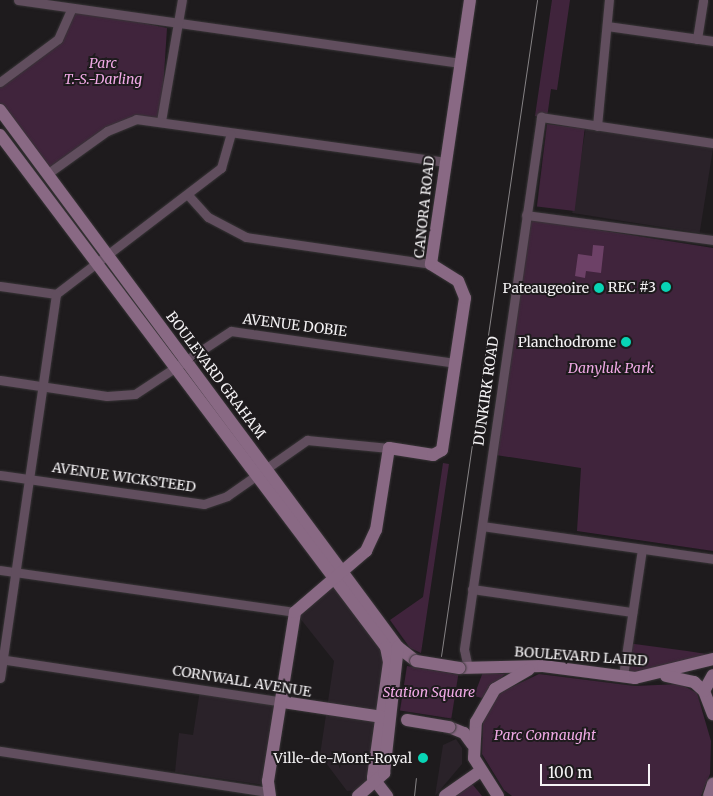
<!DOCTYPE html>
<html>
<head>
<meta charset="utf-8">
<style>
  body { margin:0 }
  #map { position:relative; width:713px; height:796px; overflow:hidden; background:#1e1b1d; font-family:Merriweather,serif }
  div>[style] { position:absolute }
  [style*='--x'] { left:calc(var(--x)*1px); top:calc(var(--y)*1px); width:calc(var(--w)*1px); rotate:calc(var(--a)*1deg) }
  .built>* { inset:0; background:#2a2229; transform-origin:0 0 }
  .green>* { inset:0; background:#40243c; transform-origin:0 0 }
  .water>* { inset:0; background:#6d4167 }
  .roads { filter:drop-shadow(0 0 1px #383537) drop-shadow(0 0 1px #383537) }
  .street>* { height:9px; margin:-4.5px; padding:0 4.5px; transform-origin:4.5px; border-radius:4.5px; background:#614e5e }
  .secondary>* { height:12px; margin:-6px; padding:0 6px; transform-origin:6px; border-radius:6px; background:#896984 }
  .tram>* { height:1px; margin:-0.5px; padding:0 0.5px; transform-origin:0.5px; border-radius:0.5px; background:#868385 }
  .bridges { filter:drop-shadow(0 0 1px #383537) drop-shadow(0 0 1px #383537) }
  .secondary-bridge>* { height:12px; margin:-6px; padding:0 6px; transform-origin:6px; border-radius:6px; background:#896984 }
  .dots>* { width:14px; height:14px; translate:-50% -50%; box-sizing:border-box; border:2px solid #1e1b1d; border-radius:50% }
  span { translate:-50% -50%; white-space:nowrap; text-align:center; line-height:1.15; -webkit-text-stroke:4px #1e1b1d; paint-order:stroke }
  .park-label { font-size:14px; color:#f0a9e5; font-style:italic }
  .street-label { font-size:14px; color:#f4f2f4 }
  .poi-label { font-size:14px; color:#f4f2f4 }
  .right { translate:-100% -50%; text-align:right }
  .scale { position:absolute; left:540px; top:764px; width:110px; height:22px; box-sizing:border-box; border:2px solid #f4f2f4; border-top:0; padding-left:6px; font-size:15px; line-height:18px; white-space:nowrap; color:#f4f2f4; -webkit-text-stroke:4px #1e1b1d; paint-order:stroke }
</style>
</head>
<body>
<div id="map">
  <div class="built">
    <i style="left:586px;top:126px;width:129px;height:88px;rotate:9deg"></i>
    <i style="clip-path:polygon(333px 580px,385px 647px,370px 779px,359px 790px,347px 791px,320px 755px,334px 661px,295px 612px)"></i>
    <i style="clip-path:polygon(200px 690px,274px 706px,264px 785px,175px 772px,179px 733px,193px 735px)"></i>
    <i style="clip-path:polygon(456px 739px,462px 748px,462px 764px,435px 796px,443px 745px)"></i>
  </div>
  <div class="green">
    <i style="clip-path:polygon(552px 0,570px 0,557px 90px,551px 89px,547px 118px,535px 116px)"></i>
    <i style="clip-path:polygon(72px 8px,167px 28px,161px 121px,127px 120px,47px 174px,0 110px,0 82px,58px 39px)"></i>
    <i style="left:547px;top:124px;width:38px;height:83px;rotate:7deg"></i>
    <i style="clip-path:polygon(530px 219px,713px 248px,713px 551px,577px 531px,581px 468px,496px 455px)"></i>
    <i style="clip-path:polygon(443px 463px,449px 464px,421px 653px,410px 648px,390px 620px,423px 597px)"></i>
    <i style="clip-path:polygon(627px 643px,687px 651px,713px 655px,623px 676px)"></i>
    <i style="left:407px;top:666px;width:52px;height:45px;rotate:9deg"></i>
    <i style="clip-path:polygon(483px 672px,505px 674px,482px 698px,474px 696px)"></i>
    <i style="clip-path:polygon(539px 674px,635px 686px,680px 684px,697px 693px,711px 741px,710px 774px,701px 796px,512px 796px,504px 790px,482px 754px,483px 718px,501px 692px)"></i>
    <i style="clip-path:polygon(473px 785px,482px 796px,452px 796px,469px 785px)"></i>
  </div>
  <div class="water">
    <i style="clip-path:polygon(593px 245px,604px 246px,601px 273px,586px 271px,585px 278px,575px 276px,578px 254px,592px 256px)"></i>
  </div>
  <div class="roads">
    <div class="street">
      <i style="--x:18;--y:0;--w:445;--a:8.1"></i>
      <i style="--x:607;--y:26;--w:107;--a:8.1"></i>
      <i style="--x:697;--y:39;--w:39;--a:-81"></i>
      <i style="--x:0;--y:82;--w:72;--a:-36.6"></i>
      <i style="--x:58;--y:39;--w:34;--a:-66"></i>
      <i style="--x:161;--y:121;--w:123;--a:-80.2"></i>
      <i style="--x:597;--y:126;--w:127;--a:-84.6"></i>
      <i style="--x:47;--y:174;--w:74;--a:-35.6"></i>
      <i style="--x:107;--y:131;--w:31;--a:-22"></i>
      <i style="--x:136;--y:119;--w:311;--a:7.9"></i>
      <i style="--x:188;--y:195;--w:30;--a:48"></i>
      <i style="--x:208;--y:217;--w:43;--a:27.8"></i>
      <i style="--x:246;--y:237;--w:187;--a:8.3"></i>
      <i style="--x:526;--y:215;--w:189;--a:7.6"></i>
      <i style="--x:0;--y:286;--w:57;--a:8.1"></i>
      <i style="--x:56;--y:294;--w:208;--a:-37.4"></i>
      <i style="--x:221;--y:168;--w:35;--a:-74"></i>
      <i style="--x:0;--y:380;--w:108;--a:8.5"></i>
      <i style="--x:107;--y:396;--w:28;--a:-4"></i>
      <i style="--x:135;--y:394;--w:115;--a:-33.3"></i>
      <i style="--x:231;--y:331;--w:226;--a:8.1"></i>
      <i style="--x:0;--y:475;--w:206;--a:8.1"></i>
      <i style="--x:204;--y:504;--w:24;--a:-19"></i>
      <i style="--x:227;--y:496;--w:98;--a:-35"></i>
      <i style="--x:307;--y:440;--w:82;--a:5.6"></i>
      <i style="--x:482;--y:526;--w:233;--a:8.1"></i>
      <i style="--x:0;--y:570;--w:298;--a:8.1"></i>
      <i style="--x:472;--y:589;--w:162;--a:8.2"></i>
      <i style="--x:0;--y:659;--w:286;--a:8.6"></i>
      <i style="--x:468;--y:668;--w:19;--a:-102"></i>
      <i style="--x:464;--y:649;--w:538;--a:-81.76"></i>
      <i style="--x:541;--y:117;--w:174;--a:8.6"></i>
      <i style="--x:623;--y:676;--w:128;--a:-81.5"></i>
      <i style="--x:0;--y:678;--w:388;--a:-81.7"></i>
      <i style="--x:0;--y:751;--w:270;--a:8.7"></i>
    </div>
    <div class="secondary">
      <i style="--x:0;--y:110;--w:668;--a:53.46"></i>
      <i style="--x:398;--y:647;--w:23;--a:38"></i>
      <i style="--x:0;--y:135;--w:641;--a:52.99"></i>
      <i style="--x:386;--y:647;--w:15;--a:79"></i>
      <i style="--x:389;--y:662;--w:117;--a:97.9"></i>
      <i style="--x:373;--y:778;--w:23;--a:52"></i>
      <i style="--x:459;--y:668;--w:84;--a:-1.4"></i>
      <i style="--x:543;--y:666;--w:93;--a:7.4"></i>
      <i style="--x:635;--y:678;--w:80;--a:-13.7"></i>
      <i style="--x:666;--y:676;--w:29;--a:12"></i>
      <i style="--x:694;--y:682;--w:13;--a:42"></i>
      <i style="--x:704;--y:691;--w:25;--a:69"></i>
      <i style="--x:704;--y:691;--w:18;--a:-61"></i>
      <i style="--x:283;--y:702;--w:107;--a:8.6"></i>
      <i style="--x:449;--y:727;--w:16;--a:22"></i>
      <i style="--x:464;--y:733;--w:14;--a:54"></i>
      <i style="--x:270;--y:796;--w:15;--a:-98"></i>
      <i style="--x:268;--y:781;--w:171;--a:-80.9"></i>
      <i style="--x:295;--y:612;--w:94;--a:-40.7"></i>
      <i style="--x:366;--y:551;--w:23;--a:-65"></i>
      <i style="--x:376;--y:530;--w:83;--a:-81"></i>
      <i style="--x:389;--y:448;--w:45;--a:9"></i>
      <i style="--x:433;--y:455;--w:10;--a:-29"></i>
      <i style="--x:442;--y:450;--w:154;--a:-81.4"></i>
      <i style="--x:465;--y:298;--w:18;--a:-112"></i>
      <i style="--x:458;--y:281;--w:32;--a:-148"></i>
      <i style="--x:431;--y:264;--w:267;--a:-81.6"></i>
      <i style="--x:358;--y:796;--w:35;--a:-41"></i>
      <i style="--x:384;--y:773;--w:127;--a:-83.7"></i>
      <i style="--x:445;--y:796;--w:42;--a:-35.2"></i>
      <i style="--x:498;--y:796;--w:45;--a:-122.3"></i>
      <i style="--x:474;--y:758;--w:36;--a:-87"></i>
      <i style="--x:476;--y:722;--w:38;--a:-60"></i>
      <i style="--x:495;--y:689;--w:39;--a:-30"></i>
      <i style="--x:709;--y:796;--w:13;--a:-72"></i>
    </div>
  </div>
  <div class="tram">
    <i style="--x:441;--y:656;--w:663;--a:-81.67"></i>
    <i style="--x:414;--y:796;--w:18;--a:-84"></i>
  </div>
  <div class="bridges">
    <div class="secondary-bridge">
      <i style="--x:416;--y:661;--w:44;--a:9.2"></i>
      <i style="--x:407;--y:720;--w:43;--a:9.5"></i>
    </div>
  </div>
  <div class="dots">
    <i style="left:666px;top:287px;background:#08d5b5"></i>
    <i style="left:599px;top:288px;background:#08d5b5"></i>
    <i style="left:626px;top:342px;background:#08d5b5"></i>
    <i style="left:423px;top:758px;background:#08d5b5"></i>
  </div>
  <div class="park-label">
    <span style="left:103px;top:71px">Parc<br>T.-S.-Darling</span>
    <span style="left:611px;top:368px">Danyluk Park</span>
    <span style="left:429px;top:692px">Station Square</span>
    <span style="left:545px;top:735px">Parc Connaught</span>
  </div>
  <div class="street-label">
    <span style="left:424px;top:207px;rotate:-84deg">CANORA ROAD</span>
    <span style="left:295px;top:325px;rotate:7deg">AVENUE DOBIE</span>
    <span style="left:216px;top:375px;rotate:53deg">BOULEVARD GRAHAM</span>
    <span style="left:486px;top:391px;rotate:-82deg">DUNKIRK ROAD</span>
    <span style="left:124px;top:477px;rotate:8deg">AVENUE WICKSTEED</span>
    <span style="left:581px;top:656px;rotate:4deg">BOULEVARD LAIRD</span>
    <span style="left:242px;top:681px;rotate:9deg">CORNWALL AVENUE</span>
  </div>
  <div class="poi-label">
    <span class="right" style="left:656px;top:287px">REC #3</span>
    <span class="right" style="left:589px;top:288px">Pateaugeoire</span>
    <span class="right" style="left:616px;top:342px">Planchodrome</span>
    <span class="right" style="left:412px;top:758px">Ville-de-Mont-Royal</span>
  </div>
  <div class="scale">100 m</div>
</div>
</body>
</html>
